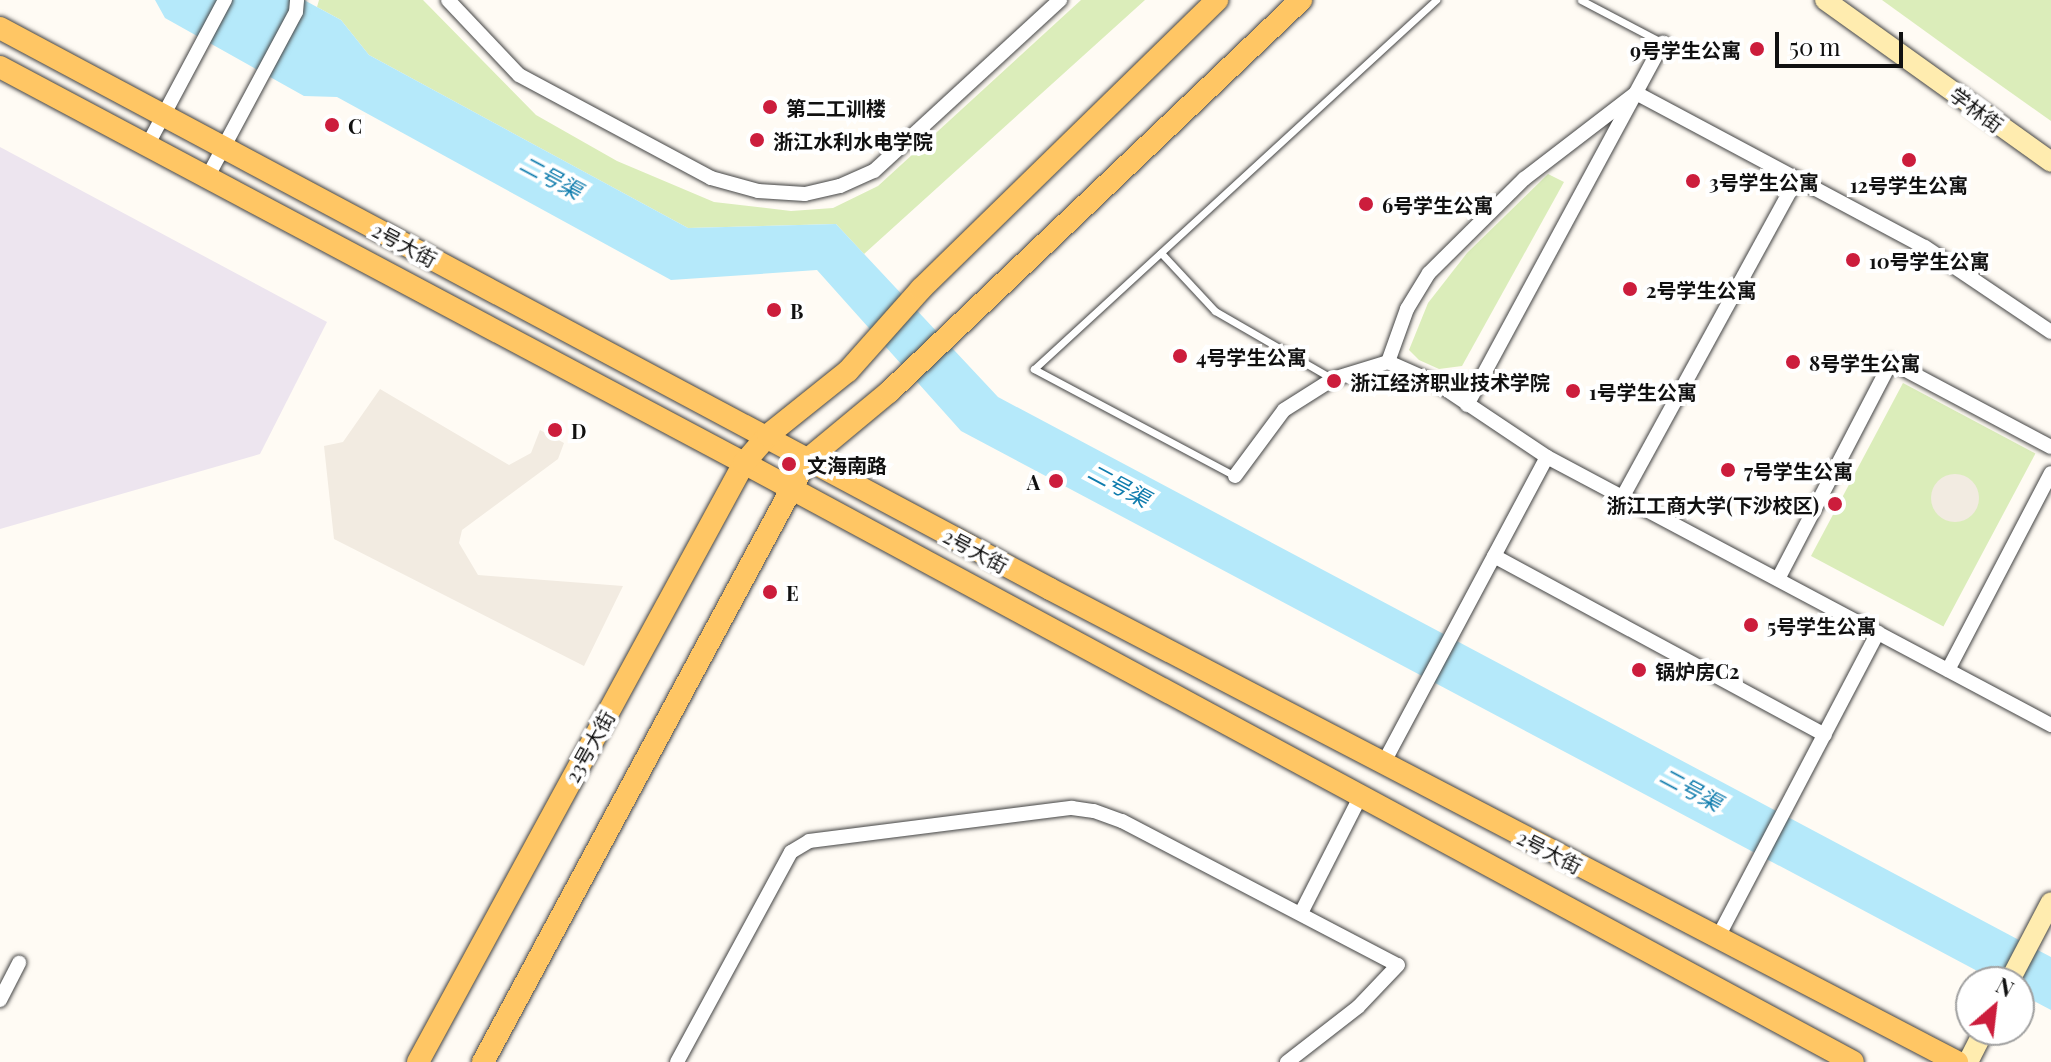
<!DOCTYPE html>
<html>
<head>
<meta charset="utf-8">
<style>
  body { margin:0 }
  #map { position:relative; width:2051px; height:1062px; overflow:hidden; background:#fffbf4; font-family:"Playfair Display","Noto Sans SC",serif }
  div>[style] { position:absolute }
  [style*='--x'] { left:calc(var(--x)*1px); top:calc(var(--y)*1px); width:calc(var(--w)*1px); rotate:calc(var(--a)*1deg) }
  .industrial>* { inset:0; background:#ede5ef }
  .green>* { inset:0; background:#dbedba; transform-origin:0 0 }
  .plaza>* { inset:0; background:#f2ebe1 }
  .round { border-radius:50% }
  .water>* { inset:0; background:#b5e9fa }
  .roads { filter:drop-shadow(0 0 2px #444) drop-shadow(0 0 2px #444) }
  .lane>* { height:7px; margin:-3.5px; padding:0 3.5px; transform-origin:3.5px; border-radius:3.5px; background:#fff }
  .street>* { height:14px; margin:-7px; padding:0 7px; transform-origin:7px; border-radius:7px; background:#fff }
  .secondary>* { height:20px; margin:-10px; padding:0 10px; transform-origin:10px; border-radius:10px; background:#ffecaf }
  .primary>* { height:22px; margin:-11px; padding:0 11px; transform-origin:11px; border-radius:11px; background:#ffc664 }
  .dots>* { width:22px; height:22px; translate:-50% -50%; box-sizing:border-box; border:4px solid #fff; border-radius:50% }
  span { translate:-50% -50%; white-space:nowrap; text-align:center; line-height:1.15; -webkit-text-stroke:8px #fff; paint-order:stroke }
  .poi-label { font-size:20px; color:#111; font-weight:700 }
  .right { translate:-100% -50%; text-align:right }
  .left { translate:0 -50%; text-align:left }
  .street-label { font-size:20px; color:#111 }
  .water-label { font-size:22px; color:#0f7cad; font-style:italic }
  .north { position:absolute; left:1955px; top:966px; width:80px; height:80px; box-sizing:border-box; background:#fff; border:2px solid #a0a0a0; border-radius:50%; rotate:28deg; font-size:22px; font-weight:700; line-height:32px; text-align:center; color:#111 }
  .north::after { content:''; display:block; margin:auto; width:28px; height:36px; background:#cc1d3c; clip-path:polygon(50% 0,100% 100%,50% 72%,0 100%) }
  .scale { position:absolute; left:1775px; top:32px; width:128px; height:36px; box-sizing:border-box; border:4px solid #111; border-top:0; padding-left:10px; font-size:24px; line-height:28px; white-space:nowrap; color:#111; -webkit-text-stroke:6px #fff; paint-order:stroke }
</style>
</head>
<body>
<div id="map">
  <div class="industrial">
    <i style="clip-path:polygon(0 147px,327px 322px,260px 454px,0 529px)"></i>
  </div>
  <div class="green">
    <i style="clip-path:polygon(319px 0,423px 0,536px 115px,617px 161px,714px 202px,791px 211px,833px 208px,878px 186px,1081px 0,1145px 0,864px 254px,836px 224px,688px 228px,369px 55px,341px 20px,317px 7px)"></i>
    <i style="clip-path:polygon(1882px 0,2051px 0,2051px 121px,1965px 60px)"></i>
    <i style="clip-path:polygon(1548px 174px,1564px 182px,1462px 366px,1439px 369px,1419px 360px,1409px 350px,1428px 303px,1467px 253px)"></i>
    <i style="left:1903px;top:383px;width:150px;height:196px;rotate:28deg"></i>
  </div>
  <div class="plaza">
    <i style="clip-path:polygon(380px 389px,509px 465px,531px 453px,540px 430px,564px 443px,558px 459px,462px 530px,459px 543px,478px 575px,623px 586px,584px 666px,334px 539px,324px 446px,343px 442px)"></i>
    <i class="round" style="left:1931px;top:474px;width:48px;height:48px"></i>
  </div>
  <div class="water">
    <i style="clip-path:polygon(155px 0,304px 0,341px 20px,369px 55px,688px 228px,836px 224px,998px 397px,2051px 957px,2051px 1010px,2019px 993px,2019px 982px,1998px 982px,961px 431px,817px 270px,671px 280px,337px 97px,304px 96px,165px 18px)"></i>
  </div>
  <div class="roads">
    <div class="lane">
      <i style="--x:1581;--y:0;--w:93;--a:27.7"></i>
      <i style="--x:1161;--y:253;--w:79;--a:47"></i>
      <i style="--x:1215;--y:311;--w:136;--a:30"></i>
      <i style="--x:1235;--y:476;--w:228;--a:-152"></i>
      <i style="--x:1034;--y:369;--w:546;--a:-42.55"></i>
    </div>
    <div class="street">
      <i style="--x:448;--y:0;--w:103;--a:46.6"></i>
      <i style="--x:519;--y:75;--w:218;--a:28.2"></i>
      <i style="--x:711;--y:178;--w:49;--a:15.5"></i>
      <i style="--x:758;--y:191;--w:47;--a:3.7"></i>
      <i style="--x:805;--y:194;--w:36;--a:-13"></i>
      <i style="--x:840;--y:186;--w:37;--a:-24"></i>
      <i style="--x:874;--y:171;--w:253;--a:-42.6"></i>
      <i style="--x:147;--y:146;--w:166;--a:-61.9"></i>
      <i style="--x:207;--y:178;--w:188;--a:-61.8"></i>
      <i style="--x:296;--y:12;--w:12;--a:-85"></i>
      <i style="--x:1388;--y:362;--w:56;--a:-70.3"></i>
      <i style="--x:1407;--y:309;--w:42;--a:-58.6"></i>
      <i style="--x:1429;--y:273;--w:134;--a:-44.7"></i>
      <i style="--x:1524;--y:179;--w:141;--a:-37.5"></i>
      <i style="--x:1636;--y:93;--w:327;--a:28.1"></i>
      <i style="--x:1925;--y:247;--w:152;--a:34"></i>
      <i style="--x:1467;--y:405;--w:412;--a:-61.6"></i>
      <i style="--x:1235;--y:476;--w:82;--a:-53.4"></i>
      <i style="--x:1284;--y:410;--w:58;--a:-32.3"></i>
      <i style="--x:1333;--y:379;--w:58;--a:-17.2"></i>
      <i style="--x:1388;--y:362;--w:55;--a:23.7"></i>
      <i style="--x:1438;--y:384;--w:131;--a:33.8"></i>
      <i style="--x:1547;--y:457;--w:571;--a:28"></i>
      <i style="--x:1622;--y:498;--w:364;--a:-61.3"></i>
      <i style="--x:1494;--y:556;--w:376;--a:28.4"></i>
      <i style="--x:1778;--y:579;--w:245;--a:-62.5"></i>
      <i style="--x:1891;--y:362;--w:181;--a:28"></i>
      <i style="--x:1948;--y:670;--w:222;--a:-62.4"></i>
      <i style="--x:1383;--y:764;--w:348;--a:-61.9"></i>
      <i style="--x:1301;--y:913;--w:130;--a:-63"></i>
      <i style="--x:1718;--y:937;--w:344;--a:-62.3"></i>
      <i style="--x:0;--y:1000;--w:42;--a:-62.8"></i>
      <i style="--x:677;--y:1062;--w:239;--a:-61.5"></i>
      <i style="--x:791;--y:852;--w:21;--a:-31"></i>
      <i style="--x:809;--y:841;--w:265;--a:-7.2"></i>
      <i style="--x:1072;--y:808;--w:22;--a:8"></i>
      <i style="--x:1094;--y:811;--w:30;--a:20"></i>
      <i style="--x:1122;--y:821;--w:311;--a:27.6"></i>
      <i style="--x:1398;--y:965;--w:58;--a:133.6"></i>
      <i style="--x:1358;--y:1007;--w:90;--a:142.2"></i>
    </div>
    <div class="secondary">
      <i style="--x:1825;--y:0;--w:278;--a:35.6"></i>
      <i style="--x:2009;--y:982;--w:90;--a:-62.3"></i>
      <i style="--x:1968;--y:1062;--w:36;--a:-63"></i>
    </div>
    <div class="primary">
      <i style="--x:0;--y:28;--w:1190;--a:28.11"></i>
      <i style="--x:1050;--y:589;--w:1023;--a:27.54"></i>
      <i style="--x:0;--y:67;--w:843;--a:28.02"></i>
      <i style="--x:744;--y:463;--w:1260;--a:28.37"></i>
      <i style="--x:418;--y:1062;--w:682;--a:-61.44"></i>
      <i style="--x:744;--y:463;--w:37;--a:-49"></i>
      <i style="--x:768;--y:435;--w:102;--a:-38.7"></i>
      <i style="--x:848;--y:371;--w:110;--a:-48.3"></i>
      <i style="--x:921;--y:289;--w:414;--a:-44.3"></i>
      <i style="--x:483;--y:1062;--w:684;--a:-61.71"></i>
      <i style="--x:807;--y:460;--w:107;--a:-39.7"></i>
      <i style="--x:889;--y:392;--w:569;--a:-43.58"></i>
    </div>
  </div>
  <div class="dots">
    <i style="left:1757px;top:49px;background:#cc1d3c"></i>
    <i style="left:770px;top:107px;background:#cc1d3c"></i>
    <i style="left:332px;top:125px;background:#cc1d3c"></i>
    <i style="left:757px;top:140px;background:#cc1d3c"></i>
    <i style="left:1909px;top:160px;background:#cc1d3c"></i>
    <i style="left:1693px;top:181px;background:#cc1d3c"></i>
    <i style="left:1366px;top:204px;background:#cc1d3c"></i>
    <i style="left:1853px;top:260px;background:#cc1d3c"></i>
    <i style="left:1630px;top:289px;background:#cc1d3c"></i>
    <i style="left:774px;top:310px;background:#cc1d3c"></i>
    <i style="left:1180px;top:356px;background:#cc1d3c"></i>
    <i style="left:1793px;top:362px;background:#cc1d3c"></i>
    <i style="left:1334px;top:381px;background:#cc1d3c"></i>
    <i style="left:1573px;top:391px;background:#cc1d3c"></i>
    <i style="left:555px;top:430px;background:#cc1d3c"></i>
    <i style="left:789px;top:464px;background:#cc1d3c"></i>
    <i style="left:1728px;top:470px;background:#cc1d3c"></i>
    <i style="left:1056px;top:481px;background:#cc1d3c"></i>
    <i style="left:1835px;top:504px;background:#cc1d3c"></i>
    <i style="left:770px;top:592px;background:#cc1d3c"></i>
    <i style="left:1751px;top:625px;background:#cc1d3c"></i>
    <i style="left:1639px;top:670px;background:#cc1d3c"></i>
  </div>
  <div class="poi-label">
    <span class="right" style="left:1741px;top:49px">9号学生公寓</span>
    <span class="left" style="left:786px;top:107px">第二工训楼</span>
    <span class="left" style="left:348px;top:125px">C</span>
    <span class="left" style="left:773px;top:140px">浙江水利水电学院</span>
    <span class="left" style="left:1709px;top:181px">3号学生公寓</span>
    <span style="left:1909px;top:184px">12号学生公寓</span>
    <span class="left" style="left:1382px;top:204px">6号学生公寓</span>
    <span class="left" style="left:1869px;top:260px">10号学生公寓</span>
    <span class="left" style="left:1646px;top:289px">2号学生公寓</span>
    <span class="left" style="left:790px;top:310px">B</span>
    <span class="left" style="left:1196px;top:356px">4号学生公寓</span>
    <span class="left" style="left:1809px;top:362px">8号学生公寓</span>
    <span class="left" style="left:1350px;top:381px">浙江经济职业技术学院</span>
    <span class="left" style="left:1589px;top:391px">1号学生公寓</span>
    <span class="left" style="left:571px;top:430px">D</span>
    <span class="left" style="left:807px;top:464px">文海南路</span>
    <span class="left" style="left:1744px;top:470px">7号学生公寓</span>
    <span class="right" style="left:1040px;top:481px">A</span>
    <span class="right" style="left:1819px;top:504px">浙江工商大学(下沙校区)</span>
    <span class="left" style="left:786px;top:592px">E</span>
    <span class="left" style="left:1767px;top:625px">5号学生公寓</span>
    <span class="left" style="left:1655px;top:670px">锅炉房C2</span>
  </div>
  <div class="street-label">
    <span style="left:1977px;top:109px;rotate:36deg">学林街</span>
    <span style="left:405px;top:244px;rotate:28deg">2号大街</span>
    <span style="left:976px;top:550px;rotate:28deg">2号大街</span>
    <span style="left:589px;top:746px;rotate:-61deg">23号大街</span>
    <span style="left:1550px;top:851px;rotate:27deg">2号大街</span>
  </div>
  <div class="water-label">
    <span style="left:551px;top:177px;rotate:28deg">二号渠</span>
    <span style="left:1119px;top:485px;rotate:28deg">二号渠</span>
    <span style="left:1691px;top:789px;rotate:28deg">二号渠</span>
  </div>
  <div class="north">N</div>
  <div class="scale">50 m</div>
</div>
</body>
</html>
